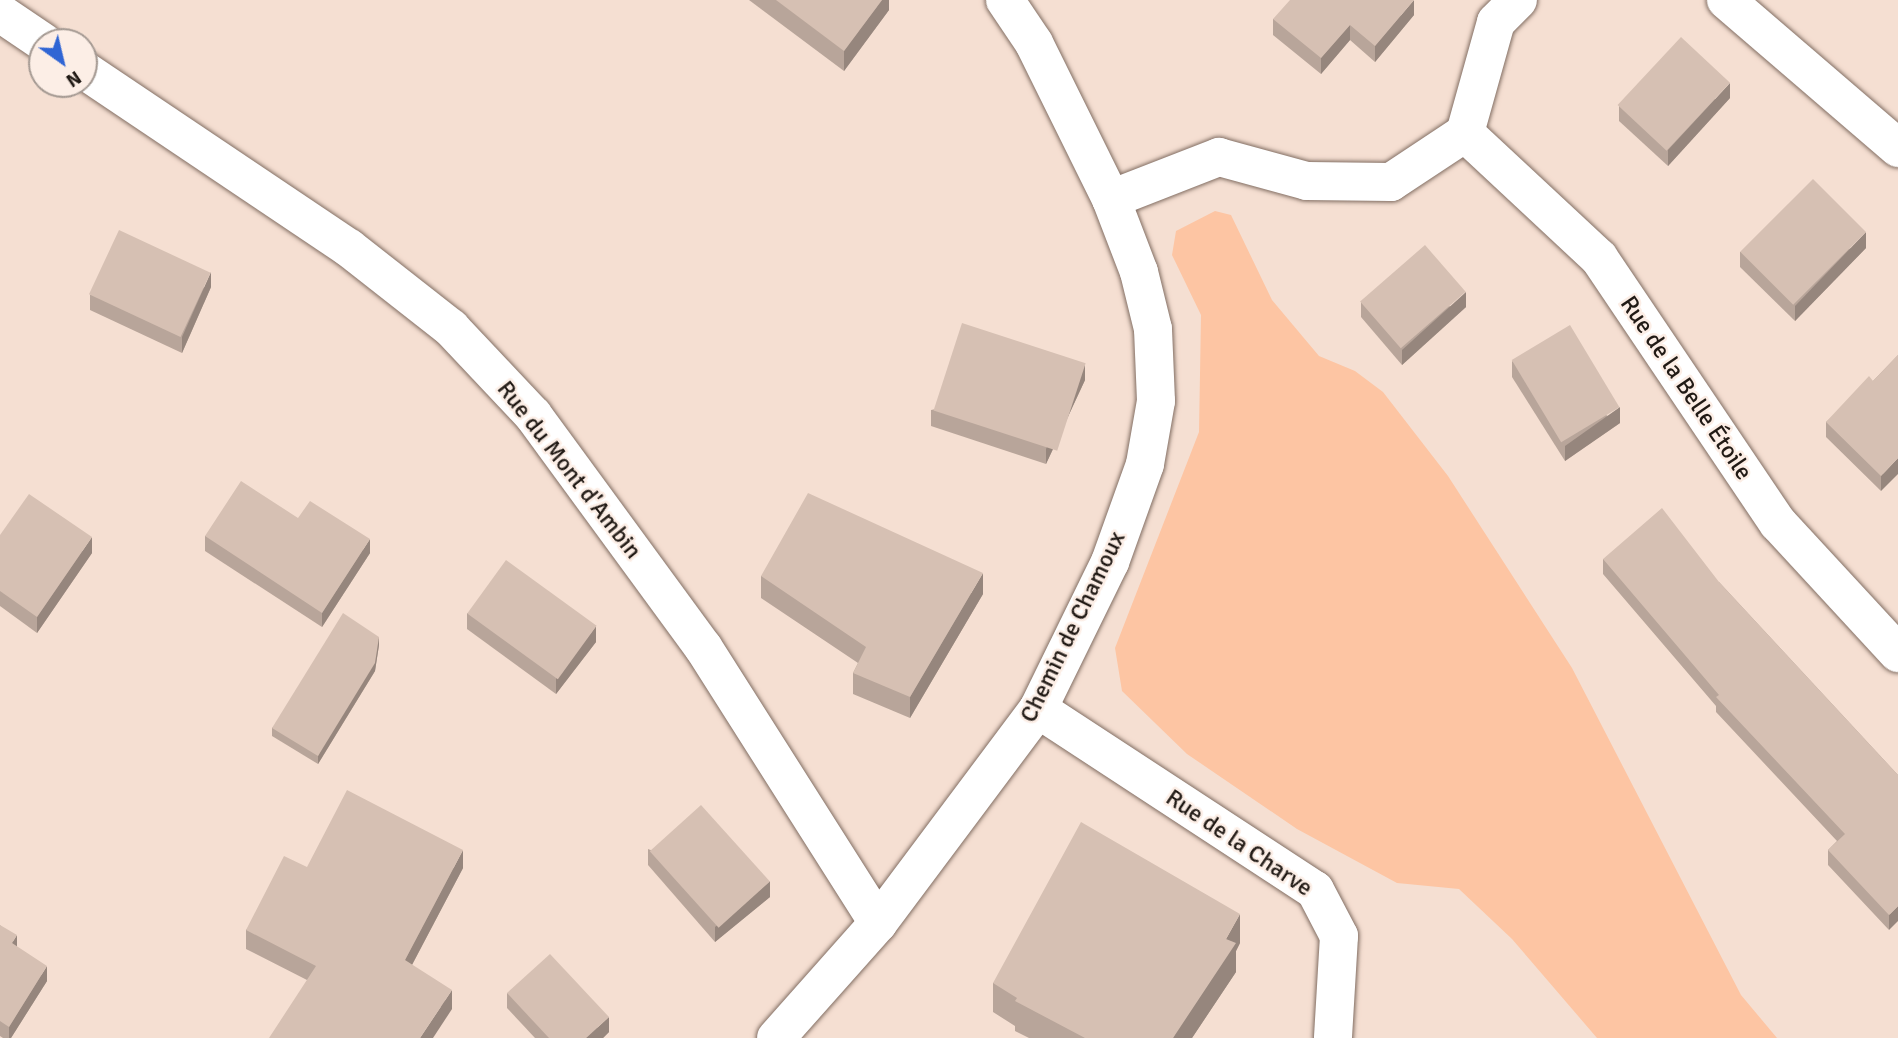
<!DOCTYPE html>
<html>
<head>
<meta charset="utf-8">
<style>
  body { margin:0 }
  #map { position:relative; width:1898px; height:1038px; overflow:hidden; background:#f5dfd2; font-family:Signika,sans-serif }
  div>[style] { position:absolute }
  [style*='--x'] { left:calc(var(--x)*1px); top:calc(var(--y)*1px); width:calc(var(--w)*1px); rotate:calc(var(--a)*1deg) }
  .green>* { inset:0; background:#fdc5a3 }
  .roads { filter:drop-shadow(0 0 2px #826e63) drop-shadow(0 0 2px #826e63) }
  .minor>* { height:38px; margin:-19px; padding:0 19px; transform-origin:19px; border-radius:19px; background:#fff }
  .wall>* { inset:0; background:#b8a59a }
  .shaded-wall>* { inset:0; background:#96867d }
  .building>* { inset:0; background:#d6c0b3; transform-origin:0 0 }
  span { translate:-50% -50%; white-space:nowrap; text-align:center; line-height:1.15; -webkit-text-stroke:5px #fceee6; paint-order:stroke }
  .street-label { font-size:24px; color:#211a15 }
  .north { position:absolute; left:28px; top:28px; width:70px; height:70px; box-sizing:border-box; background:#fceee6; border:2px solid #a49992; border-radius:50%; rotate:146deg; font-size:19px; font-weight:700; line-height:28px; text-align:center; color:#211a15 }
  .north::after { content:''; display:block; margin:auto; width:24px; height:32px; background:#3065d4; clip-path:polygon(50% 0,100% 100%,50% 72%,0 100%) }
</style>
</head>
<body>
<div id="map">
  <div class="green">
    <i style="clip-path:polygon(1215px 211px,1231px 215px,1272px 300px,1319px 356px,1355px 371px,1383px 392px,1448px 476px,1572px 668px,1741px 995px,1777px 1038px,1597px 1038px,1512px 939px,1459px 889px,1397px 883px,1297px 829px,1187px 754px,1122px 691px,1115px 648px,1199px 432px,1201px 315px,1172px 255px,1176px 231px)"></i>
  </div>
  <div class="roads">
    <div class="minor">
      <i style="--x:1726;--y:0;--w:227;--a:40.7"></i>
      <i style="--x:0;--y:13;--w:52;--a:34"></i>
      <i style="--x:84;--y:70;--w:319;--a:33.9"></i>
      <i style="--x:349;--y:248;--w:130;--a:38.1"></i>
      <i style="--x:451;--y:328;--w:120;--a:46.7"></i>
      <i style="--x:533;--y:415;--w:288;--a:53.8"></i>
      <i style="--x:703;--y:647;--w:327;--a:57.6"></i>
      <i style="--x:1465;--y:133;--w:183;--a:43"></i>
      <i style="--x:1599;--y:258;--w:320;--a:56"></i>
      <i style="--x:1778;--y:523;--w:177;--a:47.3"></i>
      <i style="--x:1111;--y:199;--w:116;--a:-21.3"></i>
      <i style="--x:1219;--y:157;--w:91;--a:15.3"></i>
      <i style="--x:1307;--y:181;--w:84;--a:0.7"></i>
      <i style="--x:1391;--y:182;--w:89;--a:-33.5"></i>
      <i style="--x:1465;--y:133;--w:115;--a:-74.4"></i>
      <i style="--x:1496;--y:22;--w:31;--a:-45"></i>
      <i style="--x:1038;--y:709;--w:331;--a:33.2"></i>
      <i style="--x:1315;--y:890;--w:52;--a:62.4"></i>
      <i style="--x:1339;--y:936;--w:102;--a:93.4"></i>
      <i style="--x:776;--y:1038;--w:154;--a:-48.4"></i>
      <i style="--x:878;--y:923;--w:267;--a:-53.2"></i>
      <i style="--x:1038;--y:709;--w:164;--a:-63.9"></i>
      <i style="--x:1110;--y:562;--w:104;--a:-70.3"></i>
      <i style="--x:1145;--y:464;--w:64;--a:-80.1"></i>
      <i style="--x:1156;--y:401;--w:72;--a:-92.4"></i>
      <i style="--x:1153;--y:329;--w:59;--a:-103.8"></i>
      <i style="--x:1139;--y:272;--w:78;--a:-111"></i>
      <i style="--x:1111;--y:199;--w:174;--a:-116.3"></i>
      <i style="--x:1034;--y:43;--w:52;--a:-124"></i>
    </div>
  </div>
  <div class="wall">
    <i style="clip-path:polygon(749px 0,889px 0,889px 10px,844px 71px)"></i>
    <i style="clip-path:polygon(1414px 15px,1375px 62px,1350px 40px,1321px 74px,1273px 35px,1273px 19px)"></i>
    <i style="clip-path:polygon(1730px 98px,1668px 166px,1619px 121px,1619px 106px)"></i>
    <i style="clip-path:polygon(1866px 248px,1795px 321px,1740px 267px,1740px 252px)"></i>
    <i style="clip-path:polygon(211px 287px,182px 353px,90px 310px,90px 295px)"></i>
    <i style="clip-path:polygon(1361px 302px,1466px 307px,1402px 365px,1361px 317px)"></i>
    <i style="clip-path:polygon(1898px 355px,1881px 491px,1826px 437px,1826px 422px,1873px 381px)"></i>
    <i style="clip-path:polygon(1512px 361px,1620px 423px,1565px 461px,1512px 377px)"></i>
    <i style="clip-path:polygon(1085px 380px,1046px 464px,931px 426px,931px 410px)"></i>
    <i style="clip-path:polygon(298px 518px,370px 553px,322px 627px,205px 551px,205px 536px)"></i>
    <i style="clip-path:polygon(0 535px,92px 553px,37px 633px,0 606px)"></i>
    <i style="clip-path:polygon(1603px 559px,1719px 582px,1898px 775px,1889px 930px,1828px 865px,1828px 850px,1837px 841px,1716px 712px,1716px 706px,1603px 574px)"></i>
    <i style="clip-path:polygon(761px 576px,983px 594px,910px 718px,853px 694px,853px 673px,858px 663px,761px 598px)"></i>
    <i style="clip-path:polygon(467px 613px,596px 642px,556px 694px,467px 629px)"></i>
    <i style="clip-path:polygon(379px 645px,375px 671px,318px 764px,272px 736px,272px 728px)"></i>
    <i style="clip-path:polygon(648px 849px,770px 897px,715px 942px,648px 865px)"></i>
    <i style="clip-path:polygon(307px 867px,463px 868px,412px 965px,452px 1009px,307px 980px,246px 949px,246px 930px)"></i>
    <i style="clip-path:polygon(0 925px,17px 947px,47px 981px,11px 1038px,3px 1038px,0 1036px)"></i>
    <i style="clip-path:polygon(1240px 943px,1236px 951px,1236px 972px,1192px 1038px,1029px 1038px,1015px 1031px,1015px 1026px,993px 1012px,993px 983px)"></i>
    <i style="clip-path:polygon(507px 993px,609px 1032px,603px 1038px,535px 1038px,507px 1008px)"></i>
  </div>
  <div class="shaded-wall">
    <i style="clip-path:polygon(882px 0,889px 0,889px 10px,844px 71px,844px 51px)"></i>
    <i style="clip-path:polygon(1414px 0,1414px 15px,1375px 62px,1375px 46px)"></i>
    <i style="clip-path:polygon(1350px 25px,1350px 40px,1321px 74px,1321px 58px)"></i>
    <i style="clip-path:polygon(1730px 83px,1730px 98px,1668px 166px,1668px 150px)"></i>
    <i style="clip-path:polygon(1866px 232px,1866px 248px,1795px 321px,1795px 306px)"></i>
    <i style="clip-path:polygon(211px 272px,211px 287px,182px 353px,182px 337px)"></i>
    <i style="clip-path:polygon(1466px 292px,1466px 307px,1402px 365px,1402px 350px)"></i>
    <i style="clip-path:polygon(1085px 364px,1085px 380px,1046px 464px,1046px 449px)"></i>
    <i style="clip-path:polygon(1620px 407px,1620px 423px,1565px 461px,1565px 446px)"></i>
    <i style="clip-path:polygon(1898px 458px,1898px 474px,1881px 491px,1881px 476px)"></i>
    <i style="clip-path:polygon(92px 537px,92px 553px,37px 633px,37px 617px)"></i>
    <i style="clip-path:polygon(370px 539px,370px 553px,322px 627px,322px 613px)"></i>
    <i style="clip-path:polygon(983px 573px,983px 594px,910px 718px,910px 697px)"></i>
    <i style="clip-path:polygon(596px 626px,596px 642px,556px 694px,556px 679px)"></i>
    <i style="clip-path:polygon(379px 637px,379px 645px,375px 671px,318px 764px,318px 756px)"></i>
    <i style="clip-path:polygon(463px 850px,463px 868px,405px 978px,405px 960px)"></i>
    <i style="clip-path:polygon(770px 881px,770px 897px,715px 942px,715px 927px)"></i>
    <i style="clip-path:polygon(1898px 906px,1898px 921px,1889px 930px,1889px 915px)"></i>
    <i style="clip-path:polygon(1240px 914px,1240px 943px,1236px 951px,1236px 972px,1192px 1038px,1173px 1038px,1226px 939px)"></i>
    <i style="clip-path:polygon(17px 935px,17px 950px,12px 943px)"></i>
    <i style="clip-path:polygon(47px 966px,47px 981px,11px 1038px,9px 1038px,9px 1027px)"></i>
    <i style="clip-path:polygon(452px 990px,452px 1009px,433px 1038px,420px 1038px)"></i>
    <i style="clip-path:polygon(609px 1017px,609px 1032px,603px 1038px,586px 1038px)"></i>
  </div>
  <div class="building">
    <i style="clip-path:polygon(776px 0,882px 0,844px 51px)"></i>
    <i style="clip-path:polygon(1290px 0,1414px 0,1375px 46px,1350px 25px,1321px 58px,1273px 19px)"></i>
    <i style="left:1681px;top:37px;width:67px;height:93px;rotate:43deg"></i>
    <i style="left:1813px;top:179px;width:75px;height:103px;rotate:45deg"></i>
    <i style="left:119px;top:230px;width:101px;height:71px;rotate:25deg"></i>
    <i style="left:1425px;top:245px;width:62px;height:86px;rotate:49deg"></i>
    <i style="left:962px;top:323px;width:130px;height:92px;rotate:18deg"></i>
    <i style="left:1570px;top:325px;width:96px;height:68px;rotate:59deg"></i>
    <i style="clip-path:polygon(1898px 355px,1898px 458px,1881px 476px,1826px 422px,1869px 376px,1873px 381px)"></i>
    <i style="clip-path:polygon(241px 481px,298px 518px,310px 501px,370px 539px,322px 613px,205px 536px)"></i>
    <i style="clip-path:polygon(808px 493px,983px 573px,910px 697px,853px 673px,866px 647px,761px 576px)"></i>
    <i style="clip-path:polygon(29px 494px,92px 537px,37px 617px,0 591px,0 535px)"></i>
    <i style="clip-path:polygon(1662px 508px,1719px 582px,1898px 775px,1898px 906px,1889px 915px,1828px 850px,1845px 834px,1716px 697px,1719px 695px,1603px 559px)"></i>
    <i style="left:506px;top:560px;width:112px;height:66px;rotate:36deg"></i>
    <i style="clip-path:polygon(343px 613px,379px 637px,375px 663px,318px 756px,272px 728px)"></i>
    <i style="clip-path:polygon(347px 790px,463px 850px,405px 960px,452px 990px,420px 1038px,269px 1038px,316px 966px,246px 930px,284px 856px,307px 867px)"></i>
    <i style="left:701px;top:805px;width:103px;height:69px;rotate:48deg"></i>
    <i style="clip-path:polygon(1081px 822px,1240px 914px,1226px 939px,1236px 943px,1173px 1038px,1085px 1038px,1015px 1001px,1017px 998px,993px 983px)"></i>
    <i style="clip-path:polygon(0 925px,17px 935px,12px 943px,47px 966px,9px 1027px,0 1021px)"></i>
    <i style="clip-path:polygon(550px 954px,609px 1017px,586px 1038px,549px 1038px,507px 993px)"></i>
  </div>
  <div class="street-label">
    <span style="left:1686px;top:388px;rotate:56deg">Rue de la Belle Étoile</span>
    <span style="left:569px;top:470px;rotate:52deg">Rue du Mont d'Ambin</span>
    <span style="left:1073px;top:627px;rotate:-64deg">Chemin de Chamoux</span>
    <span style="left:1239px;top:843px;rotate:34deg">Rue de la Charve</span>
  </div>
  <div class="north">N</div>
</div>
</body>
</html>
